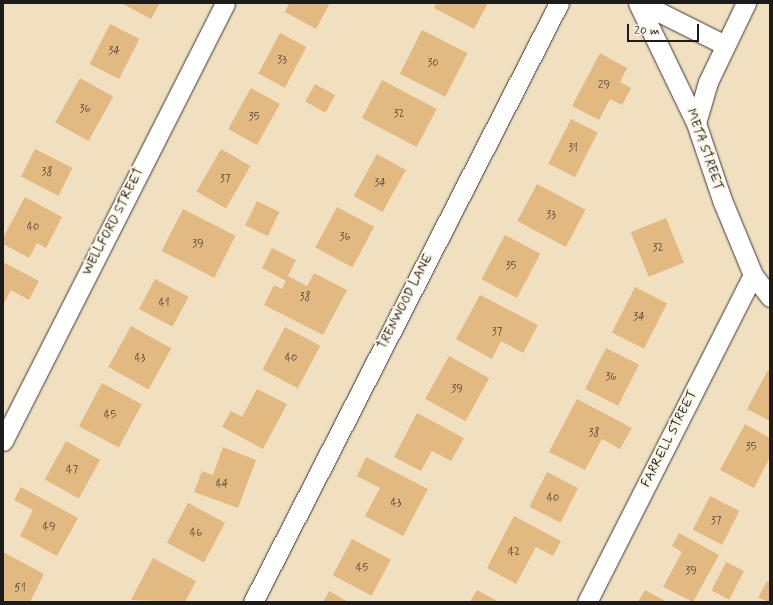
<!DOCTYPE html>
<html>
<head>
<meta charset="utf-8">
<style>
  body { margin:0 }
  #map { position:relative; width:773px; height:605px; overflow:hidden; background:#f0e0c0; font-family:Mynerve,sans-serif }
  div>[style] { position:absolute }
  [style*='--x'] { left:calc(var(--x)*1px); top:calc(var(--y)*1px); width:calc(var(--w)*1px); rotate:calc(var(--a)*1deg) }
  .building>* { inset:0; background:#e3b982; transform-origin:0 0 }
  .roads { filter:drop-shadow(0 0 1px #3c3935) drop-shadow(0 0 1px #3c3935) }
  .minor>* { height:19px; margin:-9.5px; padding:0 9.5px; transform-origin:9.5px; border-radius:9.5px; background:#fff }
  span { translate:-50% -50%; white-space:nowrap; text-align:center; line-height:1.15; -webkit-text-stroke:4px #fcf5e5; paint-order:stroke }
  .number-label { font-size:11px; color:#4e4336 }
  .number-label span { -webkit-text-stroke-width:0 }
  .street-label { font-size:13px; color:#1c1c1c }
  .frame { position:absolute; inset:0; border:4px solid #1c1c1c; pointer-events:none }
  .scale { position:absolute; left:627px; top:24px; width:72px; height:18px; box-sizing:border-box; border:2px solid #1c1c1c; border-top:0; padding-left:5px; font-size:12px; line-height:14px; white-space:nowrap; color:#1c1c1c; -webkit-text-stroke:3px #fcf5e5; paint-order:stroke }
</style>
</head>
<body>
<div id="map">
  <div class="building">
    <i style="clip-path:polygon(121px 3px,160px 3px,151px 19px)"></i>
    <i style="clip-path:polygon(289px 3px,330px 3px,316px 29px,285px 12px)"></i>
    <i style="clip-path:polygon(437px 3px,488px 3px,474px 29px,434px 8px)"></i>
    <i style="left:110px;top:24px;width:33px;height:45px;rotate:27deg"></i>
    <i style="left:422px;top:30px;width:51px;height:49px;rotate:27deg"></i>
    <i style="left:280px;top:33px;width:30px;height:46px;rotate:28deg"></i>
    <i style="clip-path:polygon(600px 53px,627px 68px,620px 82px,631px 88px,622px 105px,610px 99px,599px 120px,572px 106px)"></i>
    <i style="left:80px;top:78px;width:38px;height:51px;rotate:29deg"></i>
    <i style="left:382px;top:80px;width:62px;height:43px;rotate:28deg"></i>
    <i style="left:315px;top:84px;width:23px;height:20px;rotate:29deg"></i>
    <i style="left:251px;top:88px;width:33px;height:47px;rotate:29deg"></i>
    <i style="left:571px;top:119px;width:30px;height:50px;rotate:27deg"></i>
    <i style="left:35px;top:149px;width:42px;height:31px;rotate:27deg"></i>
    <i style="left:221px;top:149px;width:34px;height:49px;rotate:30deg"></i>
    <i style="left:377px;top:154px;width:33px;height:48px;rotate:29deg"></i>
    <i style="left:537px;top:184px;width:55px;height:42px;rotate:28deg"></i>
    <i style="clip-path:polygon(25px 197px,62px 217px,46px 248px,37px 243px,29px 258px,3px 244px,3px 238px)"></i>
    <i style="left:257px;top:201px;width:25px;height:27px;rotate:26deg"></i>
    <i style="left:337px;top:207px;width:42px;height:46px;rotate:28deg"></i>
    <i style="left:183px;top:209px;width:59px;height:47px;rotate:27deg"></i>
    <i style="left:666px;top:218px;width:48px;height:38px;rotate:68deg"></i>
    <i style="left:505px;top:235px;width:40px;height:50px;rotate:28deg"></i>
    <i style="clip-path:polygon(272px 248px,296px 260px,288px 276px,307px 286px,314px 273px,347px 290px,323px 335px,264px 305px,274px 285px,282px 289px,286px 281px,262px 268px)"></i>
    <i style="clip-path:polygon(3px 262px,39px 281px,29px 300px,11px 290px,3px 305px)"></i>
    <i style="left:155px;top:279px;width:38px;height:34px;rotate:28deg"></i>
    <i style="left:635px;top:287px;width:36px;height:51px;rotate:27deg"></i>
    <i style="clip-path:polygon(480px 295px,538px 325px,523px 353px,501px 341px,492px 359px,456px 339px)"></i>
    <i style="left:131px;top:326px;width:46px;height:47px;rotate:29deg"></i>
    <i style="left:285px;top:327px;width:40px;height:48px;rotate:28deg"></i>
    <i style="left:606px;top:348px;width:37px;height:46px;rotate:27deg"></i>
    <i style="left:449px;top:356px;width:46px;height:49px;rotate:29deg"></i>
    <i style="clip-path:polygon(768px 370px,770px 372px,770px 421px,747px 409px)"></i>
    <i style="left:102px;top:383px;width:45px;height:49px;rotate:28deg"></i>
    <i style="clip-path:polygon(257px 389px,287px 404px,263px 449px,222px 427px,231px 411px,242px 417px)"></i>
    <i style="clip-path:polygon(577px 399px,632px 428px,620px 449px,602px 439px,585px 470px,549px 452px)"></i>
    <i style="clip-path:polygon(417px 413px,464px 438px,451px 461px,432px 451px,421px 471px,394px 457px)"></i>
    <i style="clip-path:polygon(745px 424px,770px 438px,770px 457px,754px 488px,720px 470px)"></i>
    <i style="left:66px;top:441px;width:39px;height:44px;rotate:29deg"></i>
    <i style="clip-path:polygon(223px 447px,256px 460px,238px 508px,194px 492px,202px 471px,213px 475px)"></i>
    <i style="clip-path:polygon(366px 457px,428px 489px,403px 536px,365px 516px,380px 488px,357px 476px)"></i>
    <i style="left:547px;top:472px;width:35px;height:39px;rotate:27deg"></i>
    <i style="clip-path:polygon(21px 487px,78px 518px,57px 556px,20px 536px,33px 510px,14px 500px)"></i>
    <i style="left:710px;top:496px;width:33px;height:38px;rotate:27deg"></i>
    <i style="left:188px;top:503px;width:42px;height:45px;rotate:28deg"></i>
    <i style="clip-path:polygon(514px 516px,561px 541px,553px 556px,536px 547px,516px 584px,487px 568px)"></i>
    <i style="clip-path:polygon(679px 533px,719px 555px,693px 602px,663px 587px,682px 552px,672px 546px)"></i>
    <i style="left:352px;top:539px;width:44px;height:41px;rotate:28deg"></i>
    <i style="clip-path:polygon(3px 552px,44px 574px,30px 602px,3px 602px)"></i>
    <i style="clip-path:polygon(153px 558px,196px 581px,185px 602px,131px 600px)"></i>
    <i style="left:726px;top:562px;width:20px;height:32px;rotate:27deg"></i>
    <i style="clip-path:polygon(767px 581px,770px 583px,770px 602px,758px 598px)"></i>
    <i style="clip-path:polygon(477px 590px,499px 602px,470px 602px)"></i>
    <i style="clip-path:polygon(645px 590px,667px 602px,638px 602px)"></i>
    <i style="clip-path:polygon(329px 591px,348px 602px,323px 602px)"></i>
  </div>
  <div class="roads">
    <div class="minor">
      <i style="--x:638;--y:3;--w:133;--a:64.2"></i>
      <i style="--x:696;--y:123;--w:81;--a:71.3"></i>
      <i style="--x:722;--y:200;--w:81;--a:67.5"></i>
      <i style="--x:753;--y:275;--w:28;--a:52"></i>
      <i style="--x:641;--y:3;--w:94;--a:26.6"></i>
      <i style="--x:696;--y:123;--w:43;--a:-73.7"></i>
      <i style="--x:708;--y:82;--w:88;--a:-64.3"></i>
      <i style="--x:3;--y:441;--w:491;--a:-63.1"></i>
      <i style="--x:253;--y:602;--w:673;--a:-62.94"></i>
      <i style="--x:587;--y:602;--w:367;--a:-63.1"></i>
    </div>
  </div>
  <div class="number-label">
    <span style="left:114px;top:51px">34</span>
    <span style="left:282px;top:60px">33</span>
    <span style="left:433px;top:63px">30</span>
    <span style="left:604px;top:85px">29</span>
    <span style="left:85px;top:109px">36</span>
    <span style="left:399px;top:114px">32</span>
    <span style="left:254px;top:117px">35</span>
    <span style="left:573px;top:148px">31</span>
    <span style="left:47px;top:172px">38</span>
    <span style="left:225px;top:179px">37</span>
    <span style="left:380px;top:183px">34</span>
    <span style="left:551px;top:215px">33</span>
    <span style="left:33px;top:227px">40</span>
    <span style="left:345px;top:237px">36</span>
    <span style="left:198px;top:244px">39</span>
    <span style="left:658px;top:248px">32</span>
    <span style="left:511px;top:266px">35</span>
    <span style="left:305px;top:297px">38</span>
    <span style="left:164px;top:303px">41</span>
    <span style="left:639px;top:317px">34</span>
    <span style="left:497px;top:332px">37</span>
    <span style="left:140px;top:358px">43</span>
    <span style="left:291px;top:358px">40</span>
    <span style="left:611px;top:377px">36</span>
    <span style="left:457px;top:389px">39</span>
    <span style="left:110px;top:415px">45</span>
    <span style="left:594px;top:433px">38</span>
    <span style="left:751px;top:447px">35</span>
    <span style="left:72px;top:470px">47</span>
    <span style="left:222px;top:484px">44</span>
    <span style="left:553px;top:498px">40</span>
    <span style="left:396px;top:503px">43</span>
    <span style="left:716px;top:521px">37</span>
    <span style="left:49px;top:527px">49</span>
    <span style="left:196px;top:533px">46</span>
    <span style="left:514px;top:552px">42</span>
    <span style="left:362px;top:568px">45</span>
    <span style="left:691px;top:571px">39</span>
    <span style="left:20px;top:588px">51</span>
  </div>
  <div class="street-label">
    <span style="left:704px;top:150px;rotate:70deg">META STREET</span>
    <span style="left:114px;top:222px;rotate:-63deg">WELLFORD STREET</span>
    <span style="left:406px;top:302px;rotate:-63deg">TRENWOOD LANE</span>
    <span style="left:670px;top:439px;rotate:-63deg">FARRELL STREET</span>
  </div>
  <div class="frame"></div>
  <div class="scale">20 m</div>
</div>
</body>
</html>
